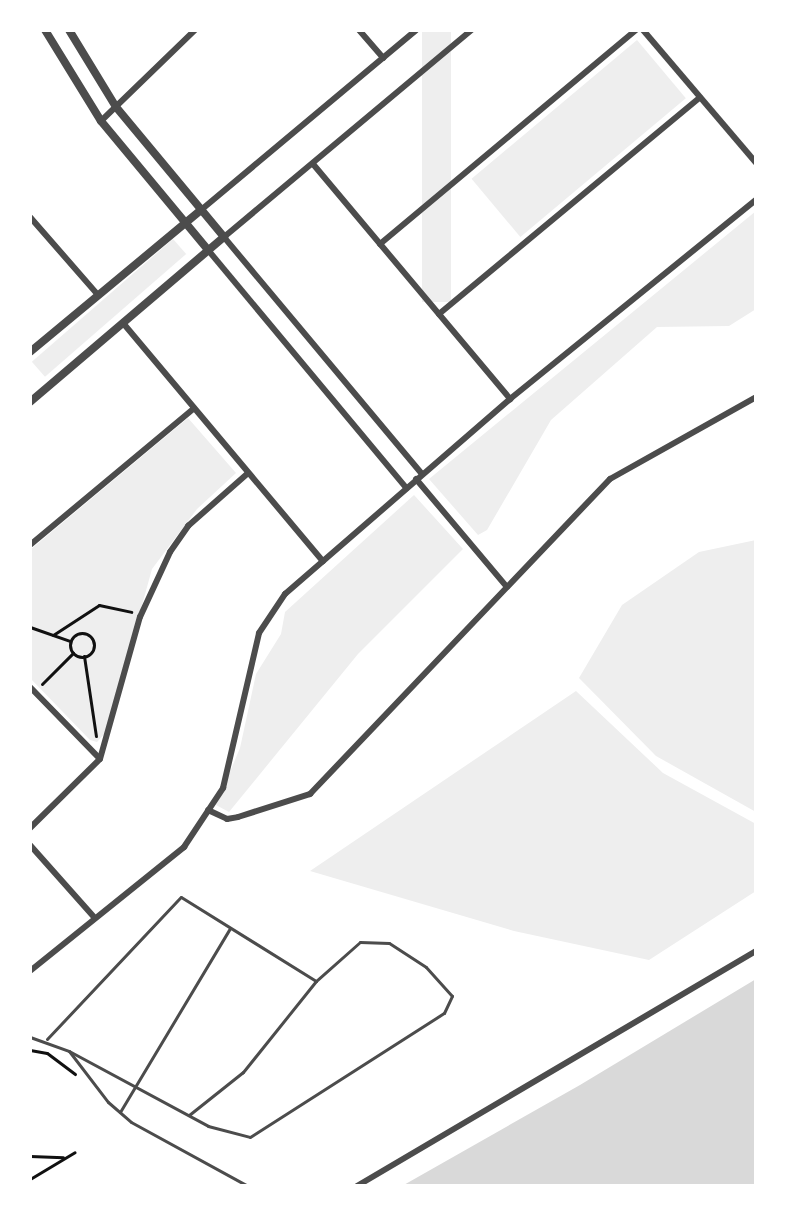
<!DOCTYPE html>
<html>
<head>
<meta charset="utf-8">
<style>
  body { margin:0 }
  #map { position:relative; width:786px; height:1216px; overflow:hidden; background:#fff; font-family:"DejaVu Sans",sans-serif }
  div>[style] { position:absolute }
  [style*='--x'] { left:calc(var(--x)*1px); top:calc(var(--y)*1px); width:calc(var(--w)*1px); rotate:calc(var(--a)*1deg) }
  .green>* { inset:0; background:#eee; transform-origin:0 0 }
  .water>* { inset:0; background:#d9d9d9 }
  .path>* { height:3px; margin:-1.5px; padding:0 1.5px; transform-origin:1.5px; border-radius:1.5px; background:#111 }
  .path>.ring { margin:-1.5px; padding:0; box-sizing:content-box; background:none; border:3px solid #111; border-radius:50% }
  .service>* { height:3px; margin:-1.5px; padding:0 1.5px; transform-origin:1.5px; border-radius:1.5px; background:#4c4c4c }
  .minor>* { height:6px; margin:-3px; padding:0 3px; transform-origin:3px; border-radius:3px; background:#4c4c4c }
  .tertiary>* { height:8px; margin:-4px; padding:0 4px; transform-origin:4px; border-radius:4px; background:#4c4c4c }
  span { translate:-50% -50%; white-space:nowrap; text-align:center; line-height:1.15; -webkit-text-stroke:7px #fff; paint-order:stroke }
  .frame { position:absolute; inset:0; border:32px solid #fff; pointer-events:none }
</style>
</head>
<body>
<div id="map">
  <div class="green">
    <i style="left:422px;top:30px;width:29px;height:272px"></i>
    <i style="left:637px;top:40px;width:76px;height:216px;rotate:50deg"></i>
    <i style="clip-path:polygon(756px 211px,756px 309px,729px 326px,657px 327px,551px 420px,487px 530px,478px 535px,429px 479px)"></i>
    <i style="left:173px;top:239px;width:20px;height:187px;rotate:49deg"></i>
    <i style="clip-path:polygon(188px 418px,236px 473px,197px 509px,152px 569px,107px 731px,97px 742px,90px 740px,30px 678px,30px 550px)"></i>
    <i style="clip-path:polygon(414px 495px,463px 549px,358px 654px,229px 812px,216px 805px,240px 748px,256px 674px,281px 634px,285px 612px)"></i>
    <i style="clip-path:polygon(756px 540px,756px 812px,656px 756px,579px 678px,622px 605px,699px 552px)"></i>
    <i style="clip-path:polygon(576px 691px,663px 773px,756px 824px,756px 891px,649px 960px,514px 931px,310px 871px)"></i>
  </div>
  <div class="water">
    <i style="clip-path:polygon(756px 979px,756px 1186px,402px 1186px,580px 1085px)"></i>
  </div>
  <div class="path">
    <i style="--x:30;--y:627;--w:42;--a:19.3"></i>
    <i class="ring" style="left:70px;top:633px;width:21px;height:21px"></i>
    <i style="--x:53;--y:635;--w:55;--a:-33.1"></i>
    <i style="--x:99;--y:605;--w:33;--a:12"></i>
    <i style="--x:84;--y:656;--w:81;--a:81.5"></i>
    <i style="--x:42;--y:684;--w:44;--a:-45"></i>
    <i style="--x:30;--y:1050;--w:17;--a:10"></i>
    <i style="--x:47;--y:1053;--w:35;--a:37"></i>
    <i style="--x:30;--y:1156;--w:33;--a:2"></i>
    <i style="--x:30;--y:1179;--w:52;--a:-31"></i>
  </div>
  <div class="service">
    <i style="--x:30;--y:1037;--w:41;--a:19.7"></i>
    <i style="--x:69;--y:1051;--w:64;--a:52.6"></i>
    <i style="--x:108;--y:1102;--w:30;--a:41"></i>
    <i style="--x:131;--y:1122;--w:133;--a:28.7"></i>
    <i style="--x:47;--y:1039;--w:195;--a:-46.7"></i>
    <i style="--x:181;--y:897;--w:159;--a:31.9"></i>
    <i style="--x:69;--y:1051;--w:158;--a:28.3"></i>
    <i style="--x:208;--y:1126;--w:43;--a:14.7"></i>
    <i style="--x:250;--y:1137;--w:230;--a:-32.6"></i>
    <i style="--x:444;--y:1013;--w:19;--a:-65"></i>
    <i style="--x:452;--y:996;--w:39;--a:-132"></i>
    <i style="--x:426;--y:967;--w:44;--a:-147"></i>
    <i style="--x:389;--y:943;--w:29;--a:-178"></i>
    <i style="--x:360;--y:942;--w:59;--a:138.4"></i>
    <i style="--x:316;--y:981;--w:117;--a:128.7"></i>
    <i style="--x:243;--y:1072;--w:69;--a:141.5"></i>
    <i style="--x:120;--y:1112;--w:214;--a:-59.1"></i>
  </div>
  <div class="minor">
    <i style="--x:359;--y:30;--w:37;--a:49"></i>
    <i style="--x:643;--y:30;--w:175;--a:49.6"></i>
    <i style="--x:101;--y:121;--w:131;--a:-44.1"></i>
    <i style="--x:313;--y:164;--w:307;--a:50"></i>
    <i style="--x:201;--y:210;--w:280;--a:-39.9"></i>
    <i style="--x:30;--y:217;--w:103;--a:48.9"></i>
    <i style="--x:380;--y:244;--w:334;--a:-39.9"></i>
    <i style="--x:208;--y:250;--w:310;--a:50.2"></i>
    <i style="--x:439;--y:314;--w:339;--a:-39.7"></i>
    <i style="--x:123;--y:323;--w:311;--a:50"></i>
    <i style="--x:422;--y:474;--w:309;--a:-129.9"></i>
    <i style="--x:224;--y:237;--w:323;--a:-39.9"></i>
    <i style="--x:416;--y:479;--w:141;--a:49.9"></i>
    <i style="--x:30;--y:545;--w:212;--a:-39.8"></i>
    <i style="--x:30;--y:687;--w:100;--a:45.8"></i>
    <i style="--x:208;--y:810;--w:21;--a:25"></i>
    <i style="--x:227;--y:819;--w:11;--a:-10"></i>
    <i style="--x:238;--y:817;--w:76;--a:-17.7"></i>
    <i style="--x:310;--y:794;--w:435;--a:-46.4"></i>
    <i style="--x:610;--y:479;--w:167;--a:-29.3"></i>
    <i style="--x:30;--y:828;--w:98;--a:-44.6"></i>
    <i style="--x:100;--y:759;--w:148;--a:-74.3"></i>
    <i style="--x:140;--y:617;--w:72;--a:-65.2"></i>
    <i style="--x:170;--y:552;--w:32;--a:-55"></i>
    <i style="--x:188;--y:526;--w:79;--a:-41.4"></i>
    <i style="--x:30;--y:845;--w:95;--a:48.4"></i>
    <i style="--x:30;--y:971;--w:198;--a:-38.8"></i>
    <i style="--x:184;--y:847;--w:71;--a:-56.5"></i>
    <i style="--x:223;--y:788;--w:159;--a:-76.9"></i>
    <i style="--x:259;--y:633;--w:47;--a:-56.3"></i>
    <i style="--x:285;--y:594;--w:298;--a:-40.9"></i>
    <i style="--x:510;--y:399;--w:316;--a:-39"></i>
    <i style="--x:357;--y:1186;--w:463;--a:-30.5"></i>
  </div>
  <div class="tertiary">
    <i style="--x:45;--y:30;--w:107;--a:58.4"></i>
    <i style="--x:101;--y:121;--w:168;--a:50.3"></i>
    <i style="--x:30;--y:352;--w:222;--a:-39.7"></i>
    <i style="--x:30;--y:402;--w:255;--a:-40.4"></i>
    <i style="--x:224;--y:237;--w:169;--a:-129.7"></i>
    <i style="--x:116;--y:107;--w:90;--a:-121.4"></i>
  </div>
  <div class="frame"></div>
</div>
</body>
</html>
